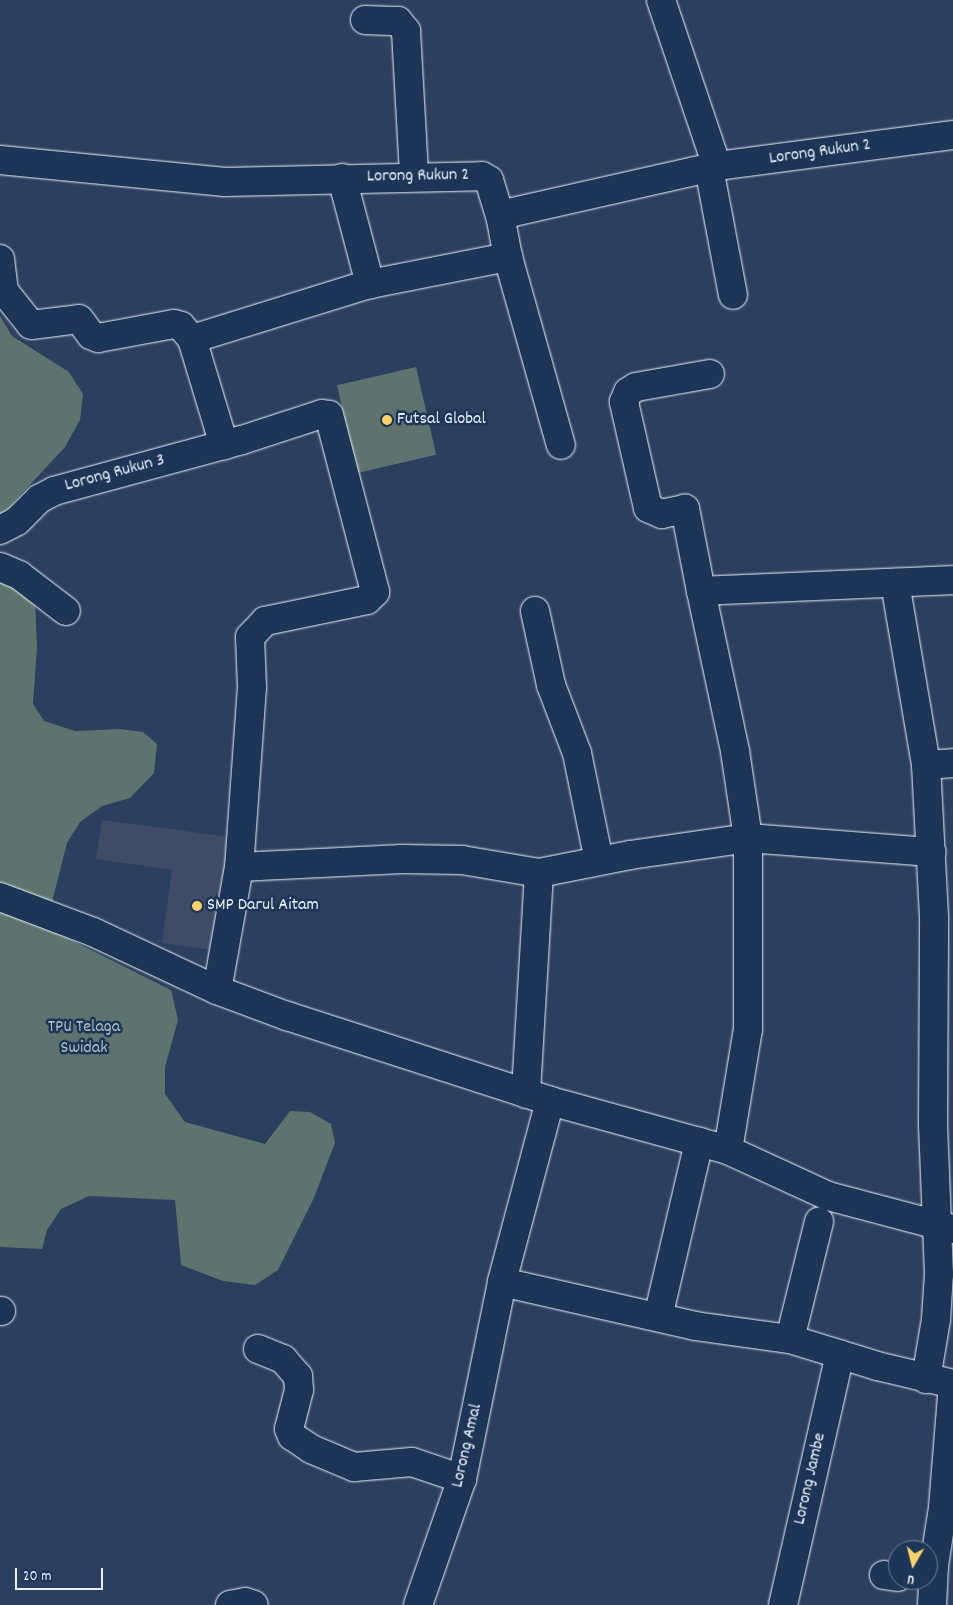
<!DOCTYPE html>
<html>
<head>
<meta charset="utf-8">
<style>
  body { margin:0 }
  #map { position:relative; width:953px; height:1605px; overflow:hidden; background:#2d3f5e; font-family:Dekko,sans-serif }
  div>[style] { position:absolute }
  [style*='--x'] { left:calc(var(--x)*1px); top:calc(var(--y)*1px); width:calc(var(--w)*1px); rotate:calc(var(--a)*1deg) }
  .built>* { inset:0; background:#404b67 }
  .green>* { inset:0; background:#5e736e; transform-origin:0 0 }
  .roads { filter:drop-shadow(0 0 1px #e8f1f8) drop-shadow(0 0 1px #e8f1f8) }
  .minor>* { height:28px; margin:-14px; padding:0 14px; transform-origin:14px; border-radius:14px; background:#1d3557 }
  .dots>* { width:14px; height:14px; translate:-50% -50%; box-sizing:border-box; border:2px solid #1d3557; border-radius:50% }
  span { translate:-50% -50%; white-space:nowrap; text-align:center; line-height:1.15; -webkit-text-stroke:5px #1d3557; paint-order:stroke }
  .street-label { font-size:18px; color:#e8f1f8 }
  .poi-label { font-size:18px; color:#e8f1f8 }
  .left { translate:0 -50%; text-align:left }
  .park-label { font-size:18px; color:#b1bfc1 }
  .north { position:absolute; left:888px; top:1540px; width:50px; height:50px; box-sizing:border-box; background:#1d3557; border:1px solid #6e8097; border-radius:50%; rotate:188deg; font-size:14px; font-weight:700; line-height:20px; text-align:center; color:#e8f1f8 }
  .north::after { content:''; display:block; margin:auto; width:18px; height:22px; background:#ffd166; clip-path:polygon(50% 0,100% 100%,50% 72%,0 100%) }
  .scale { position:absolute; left:15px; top:1568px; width:88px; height:22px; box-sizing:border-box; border:2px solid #e8f1f8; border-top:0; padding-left:6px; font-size:15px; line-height:18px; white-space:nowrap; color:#e8f1f8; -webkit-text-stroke:4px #1d3557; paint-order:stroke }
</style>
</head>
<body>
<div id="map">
  <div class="built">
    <i style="clip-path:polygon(102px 820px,237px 838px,221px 951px,162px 943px,172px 870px,96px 859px)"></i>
  </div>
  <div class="green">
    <i style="clip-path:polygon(0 316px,12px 336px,69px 372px,83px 394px,80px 420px,65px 447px,0 517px)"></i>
    <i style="left:416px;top:367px;width:90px;height:81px;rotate:77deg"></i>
    <i style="clip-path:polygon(0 582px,16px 586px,35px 599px,37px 647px,33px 704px,44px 721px,75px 731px,119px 729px,143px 732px,157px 744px,154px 773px,130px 798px,102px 806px,80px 822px,67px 843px,53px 898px,51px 930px,171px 990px,178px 1020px,165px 1067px,165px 1094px,185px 1122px,265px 1144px,290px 1111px,310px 1112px,331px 1124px,335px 1143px,313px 1200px,278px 1270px,255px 1285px,223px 1281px,181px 1265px,175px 1200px,89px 1196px,61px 1209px,47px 1230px,42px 1249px,0 1247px)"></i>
  </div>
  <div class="roads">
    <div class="minor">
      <i style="--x:661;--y:0;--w:175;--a:71.4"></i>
      <i style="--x:365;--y:20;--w:33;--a:2"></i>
      <i style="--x:398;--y:21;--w:13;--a:51"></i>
      <i style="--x:406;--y:31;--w:145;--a:86.8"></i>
      <i style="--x:0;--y:160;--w:226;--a:5.6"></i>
      <i style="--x:225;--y:182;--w:257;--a:-1.3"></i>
      <i style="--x:482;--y:176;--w:8;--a:30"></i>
      <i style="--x:489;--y:180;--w:37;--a:73"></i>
      <i style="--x:500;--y:215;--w:222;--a:-12.7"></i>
      <i style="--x:717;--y:166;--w:238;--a:-7.5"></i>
      <i style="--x:709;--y:168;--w:129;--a:79.3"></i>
      <i style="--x:342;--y:178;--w:110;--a:75.2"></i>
      <i style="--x:500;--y:215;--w:43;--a:79.2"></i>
      <i style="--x:508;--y:257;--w:195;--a:74.3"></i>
      <i style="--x:0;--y:259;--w:32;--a:83"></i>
      <i style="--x:4;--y:291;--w:43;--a:51.5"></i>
      <i style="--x:31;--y:325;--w:48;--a:-7.1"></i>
      <i style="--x:79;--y:319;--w:20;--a:53"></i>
      <i style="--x:91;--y:335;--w:8;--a:23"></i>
      <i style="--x:98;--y:338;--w:77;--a:-10.4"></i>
      <i style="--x:174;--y:324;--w:7;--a:16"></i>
      <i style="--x:181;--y:326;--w:17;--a:50"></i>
      <i style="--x:192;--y:339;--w:186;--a:-17.2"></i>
      <i style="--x:370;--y:284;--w:141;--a:-11.1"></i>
      <i style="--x:192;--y:339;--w:111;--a:73.2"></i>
      <i style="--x:0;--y:530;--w:19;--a:-28"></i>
      <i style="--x:17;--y:521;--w:31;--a:-45"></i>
      <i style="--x:39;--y:499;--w:17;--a:-28"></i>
      <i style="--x:54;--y:491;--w:195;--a:-15.2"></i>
      <i style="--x:242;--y:440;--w:84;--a:-18"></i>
      <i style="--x:322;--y:414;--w:7;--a:8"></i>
      <i style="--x:329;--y:415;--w:183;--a:75.4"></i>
      <i style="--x:375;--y:592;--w:11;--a:135"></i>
      <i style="--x:367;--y:600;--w:104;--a:168.4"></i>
      <i style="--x:265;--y:621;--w:22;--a:133"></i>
      <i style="--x:250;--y:637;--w:50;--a:87.7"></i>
      <i style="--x:252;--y:687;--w:180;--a:94.1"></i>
      <i style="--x:239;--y:867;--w:125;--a:100.1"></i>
      <i style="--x:0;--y:567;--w:21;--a:23"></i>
      <i style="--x:19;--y:575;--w:59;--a:37.5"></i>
      <i style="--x:895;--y:583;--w:185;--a:80.3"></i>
      <i style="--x:701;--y:591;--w:84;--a:-101"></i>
      <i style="--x:685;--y:509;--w:24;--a:168"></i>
      <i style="--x:662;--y:514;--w:15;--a:-157"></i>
      <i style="--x:648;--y:508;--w:109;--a:-102.8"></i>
      <i style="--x:624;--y:402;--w:11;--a:-68"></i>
      <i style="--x:628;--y:392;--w:9;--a:-32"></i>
      <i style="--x:636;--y:387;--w:75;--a:-10"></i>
      <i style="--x:535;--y:611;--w:76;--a:77.8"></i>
      <i style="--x:551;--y:685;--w:73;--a:69.1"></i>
      <i style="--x:577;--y:753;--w:110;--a:78.5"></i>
      <i style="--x:239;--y:867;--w:163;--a:-2.8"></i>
      <i style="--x:402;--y:859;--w:60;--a:1"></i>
      <i style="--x:462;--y:860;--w:78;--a:9.6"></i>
      <i style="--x:539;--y:873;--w:221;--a:93.4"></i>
      <i style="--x:539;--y:873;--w:93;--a:-11.2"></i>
      <i style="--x:630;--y:855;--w:119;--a:-8.2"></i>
      <i style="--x:748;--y:838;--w:184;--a:4.4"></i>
      <i style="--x:0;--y:897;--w:99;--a:20.6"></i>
      <i style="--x:93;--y:932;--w:137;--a:25.1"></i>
      <i style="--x:217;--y:990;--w:75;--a:20.4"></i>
      <i style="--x:287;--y:1016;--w:276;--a:17.9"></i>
      <i style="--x:550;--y:1101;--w:187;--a:104.9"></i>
      <i style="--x:502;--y:1282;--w:198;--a:12.8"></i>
      <i style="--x:695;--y:1326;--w:96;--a:7.8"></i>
      <i style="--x:790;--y:1339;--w:91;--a:17.2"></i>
      <i style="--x:877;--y:1366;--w:78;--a:13.3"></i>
      <i style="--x:550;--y:1101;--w:185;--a:15.4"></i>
      <i style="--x:728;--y:1150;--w:123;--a:-80.6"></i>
      <i style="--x:748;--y:1029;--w:191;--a:-90"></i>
      <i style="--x:748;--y:838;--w:88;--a:-98.5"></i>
      <i style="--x:735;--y:751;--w:164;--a:-102"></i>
      <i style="--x:701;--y:591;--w:252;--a:-2.5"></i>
      <i style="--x:728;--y:1150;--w:110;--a:24.7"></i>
      <i style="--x:828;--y:1196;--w:129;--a:14.8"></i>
      <i style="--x:0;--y:1311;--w:1;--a:0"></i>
      <i style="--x:658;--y:1317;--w:180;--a:-76.8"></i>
      <i style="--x:790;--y:1339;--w:121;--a:-76.1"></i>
      <i style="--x:258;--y:1349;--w:27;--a:22"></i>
      <i style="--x:283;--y:1359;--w:23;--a:49"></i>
      <i style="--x:298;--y:1376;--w:14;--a:86"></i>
      <i style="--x:299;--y:1390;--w:40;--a:104.4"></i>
      <i style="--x:289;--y:1429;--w:8;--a:67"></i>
      <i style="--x:292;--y:1436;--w:23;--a:34"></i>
      <i style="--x:311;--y:1449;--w:47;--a:22.7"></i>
      <i style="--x:354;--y:1467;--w:58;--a:-4.9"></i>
      <i style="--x:412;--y:1462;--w:53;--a:18.8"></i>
      <i style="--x:926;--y:1379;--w:61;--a:-80.5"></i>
      <i style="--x:936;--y:1319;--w:45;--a:-86.2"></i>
      <i style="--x:939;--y:1274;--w:149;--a:-92.3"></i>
      <i style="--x:933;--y:1125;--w:208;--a:-89.7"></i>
      <i style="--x:934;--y:917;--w:152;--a:-93"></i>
      <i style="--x:926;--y:765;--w:27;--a:-4"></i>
      <i style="--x:884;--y:1575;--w:14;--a:8"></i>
      <i style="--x:928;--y:1575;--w:12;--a:-59"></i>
      <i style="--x:934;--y:1565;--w:58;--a:-81"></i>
      <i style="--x:943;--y:1508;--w:124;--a:-85.4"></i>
      <i style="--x:230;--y:1605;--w:15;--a:-11"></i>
      <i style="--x:245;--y:1602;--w:9;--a:18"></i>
      <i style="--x:418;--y:1605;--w:133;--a:-70.8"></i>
      <i style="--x:462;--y:1479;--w:201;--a:-78.5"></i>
      <i style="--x:783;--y:1605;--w:257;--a:-77.2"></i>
      <i style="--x:932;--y:1605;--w:40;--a:-87.1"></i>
    </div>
  </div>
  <div class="dots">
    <i style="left:387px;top:420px;background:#ffd166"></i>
    <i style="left:197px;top:906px;background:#ffd166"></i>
  </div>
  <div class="street-label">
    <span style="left:820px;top:153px;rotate:-8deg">Lorong Rukun 2</span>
    <span style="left:418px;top:177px;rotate:-1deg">Lorong Rukun 2</span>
    <span style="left:115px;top:474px;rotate:-15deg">Lorong Rukun 3</span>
    <span style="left:468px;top:1446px;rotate:-77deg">Lorong Amal</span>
    <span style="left:811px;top:1479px;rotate:-77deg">Lorong Jambe</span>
  </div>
  <div class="poi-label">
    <span class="left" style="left:397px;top:420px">Futsal Global</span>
    <span class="left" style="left:207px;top:906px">SMP Darul Aitam</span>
  </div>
  <div class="park-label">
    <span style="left:84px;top:1039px">TPU Telaga<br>Swidak</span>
  </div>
  <div class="north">U</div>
  <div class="scale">20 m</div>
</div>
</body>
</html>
